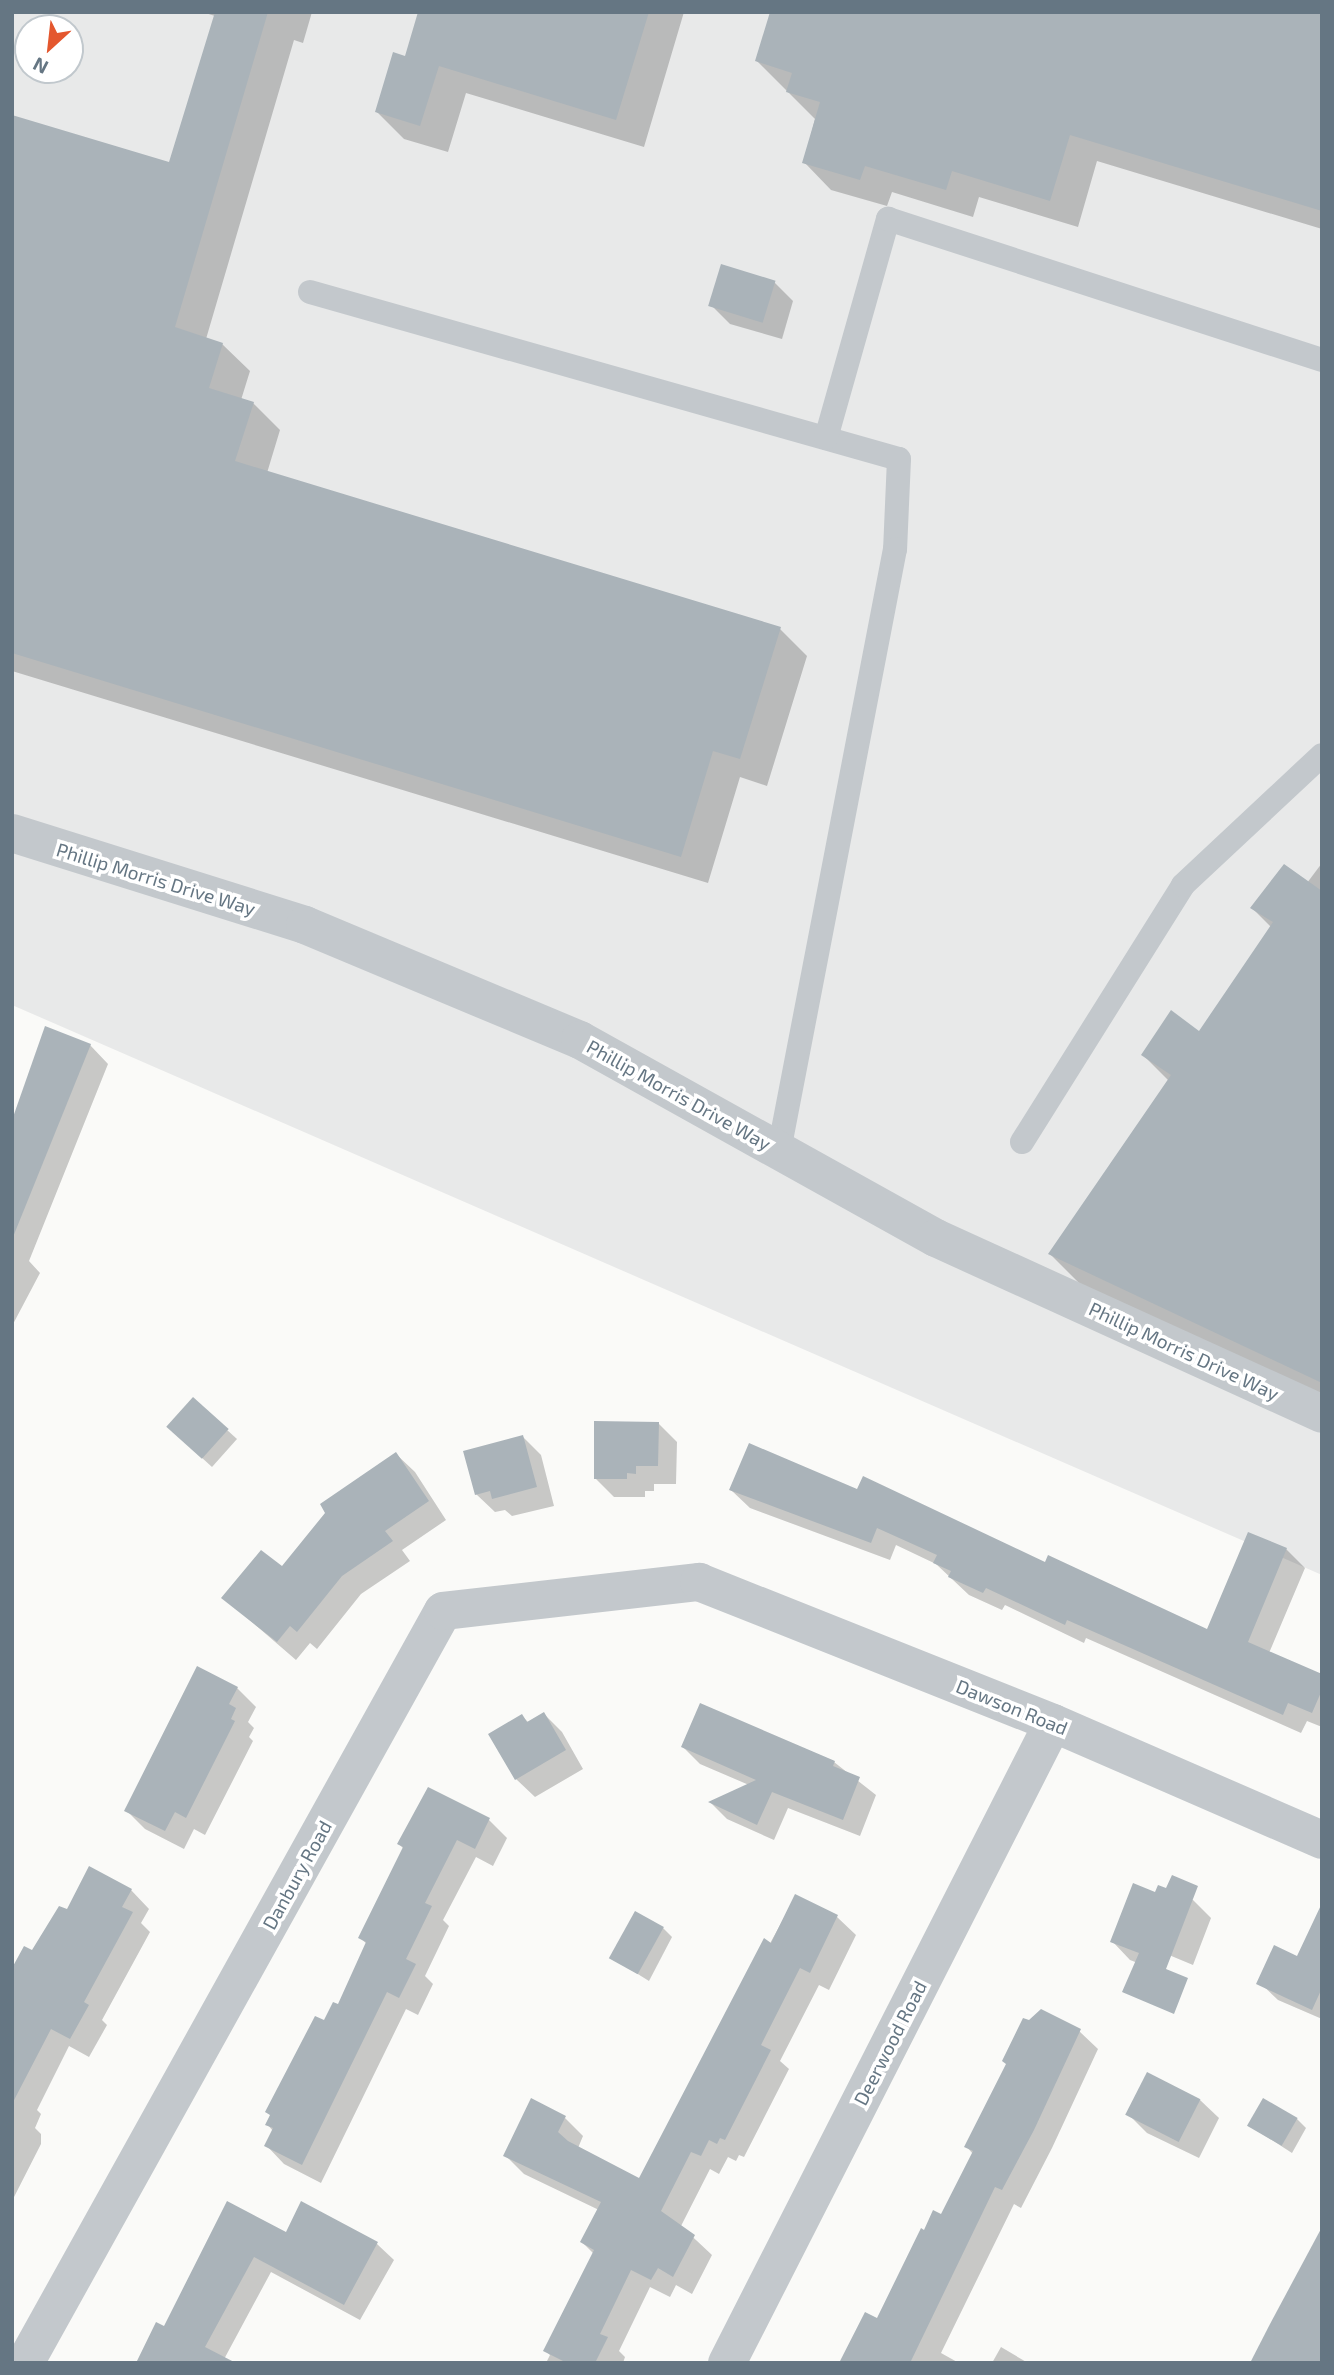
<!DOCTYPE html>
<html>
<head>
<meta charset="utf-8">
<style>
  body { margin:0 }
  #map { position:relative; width:1334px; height:2375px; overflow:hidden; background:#fafaf8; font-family:"Exo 2",sans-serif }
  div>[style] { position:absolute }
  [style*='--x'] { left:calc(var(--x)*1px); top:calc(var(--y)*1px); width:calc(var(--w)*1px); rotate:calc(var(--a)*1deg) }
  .built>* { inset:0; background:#e8e9e9 }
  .shadow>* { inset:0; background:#0003 }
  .building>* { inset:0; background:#aab3b9; transform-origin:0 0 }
  .service>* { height:24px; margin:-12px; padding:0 12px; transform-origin:12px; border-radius:12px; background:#c3c8cc }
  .minor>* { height:38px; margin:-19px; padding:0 19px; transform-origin:19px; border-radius:19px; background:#c3c8cc }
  span { translate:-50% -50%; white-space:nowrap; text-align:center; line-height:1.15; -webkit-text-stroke:7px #fff; paint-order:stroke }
  .street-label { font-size:19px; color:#657683 }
  .frame { position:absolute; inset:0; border:14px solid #657683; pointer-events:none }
  .north { position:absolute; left:14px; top:14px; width:70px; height:70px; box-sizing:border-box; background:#fff; border:2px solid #c1c8cd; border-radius:50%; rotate:207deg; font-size:19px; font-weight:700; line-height:28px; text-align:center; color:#657683 }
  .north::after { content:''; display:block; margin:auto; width:24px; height:32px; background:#e4572e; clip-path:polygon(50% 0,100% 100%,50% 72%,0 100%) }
</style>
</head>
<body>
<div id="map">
  <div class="built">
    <i style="clip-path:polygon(evenodd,12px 12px,1322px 12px,1322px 1575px,12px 1005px,12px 12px,28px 28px,70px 28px,70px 70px,28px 70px,28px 28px)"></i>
  </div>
  <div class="shadow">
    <i style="clip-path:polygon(202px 12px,312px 12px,303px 43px,294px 40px,206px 339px,222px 344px,250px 371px,241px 400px,253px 403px,280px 430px,267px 473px,780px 629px,807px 656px,767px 786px,740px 777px,708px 883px,12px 671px,12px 116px,171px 164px,215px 16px)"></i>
    <i style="clip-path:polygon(419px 12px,684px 12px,644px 147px,466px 93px,448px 152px,404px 139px,377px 112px,406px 58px)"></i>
    <i style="clip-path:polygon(1322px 12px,1322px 229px,1097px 161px,1078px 227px,979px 197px,973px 217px,892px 192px,887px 206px,831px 190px,804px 162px,815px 119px,757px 61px)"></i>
    <i style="clip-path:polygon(774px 282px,793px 301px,782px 339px,730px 324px,711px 305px)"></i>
    <i style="clip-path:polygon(1322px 863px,1322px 1400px,1085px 1289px,1050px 1254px,1169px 1081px,1143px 1055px,1200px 1033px,1271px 927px,1252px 908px,1307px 883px)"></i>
    <i style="clip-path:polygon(90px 1045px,108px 1064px,29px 1261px,40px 1273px,12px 1326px,12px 1125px)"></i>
    <i style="clip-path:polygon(194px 1400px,237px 1439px,212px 1467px,178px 1436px)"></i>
    <i style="clip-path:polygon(658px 1423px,677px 1442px,676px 1484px,654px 1484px,654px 1491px,645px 1491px,645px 1497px,614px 1497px,595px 1478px)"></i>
    <i style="clip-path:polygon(522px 1436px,541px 1455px,554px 1506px,512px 1516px,505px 1510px,495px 1512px,476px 1494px)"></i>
    <i style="clip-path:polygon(396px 1454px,415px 1472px,446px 1520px,402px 1550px,410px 1561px,361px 1594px,317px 1649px,310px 1643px,296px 1660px,224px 1598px,282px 1569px)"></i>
    <i style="clip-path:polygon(731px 1490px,858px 1491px,1208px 1631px,1286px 1549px,1305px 1568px,1269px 1653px,1322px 1676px,1322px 1727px,1307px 1721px,1301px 1733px,1086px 1638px,1084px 1643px,1005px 1605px,1002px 1610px,969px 1595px,936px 1564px,896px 1545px,890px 1560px,750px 1508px)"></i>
    <i style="clip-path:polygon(237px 1688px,256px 1707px,248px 1722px,254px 1728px,249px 1737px,253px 1741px,205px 1835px,194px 1829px,184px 1849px,145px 1829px,126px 1810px)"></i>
    <i style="clip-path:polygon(544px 1714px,562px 1732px,583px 1769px,535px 1797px,516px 1779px,522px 1716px,529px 1723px)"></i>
    <i style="clip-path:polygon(683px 1747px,834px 1762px,876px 1795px,860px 1836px,788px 1808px,774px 1840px,727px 1819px,711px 1803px,749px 1785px,700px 1764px)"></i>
    <i style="clip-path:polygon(489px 1820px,507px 1838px,493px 1866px,476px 1857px,443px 1920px,449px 1926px,425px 1976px,433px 1984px,418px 2015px,406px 2009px,321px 2183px,284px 2164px,266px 2145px,273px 2131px,267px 2124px,339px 2006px,367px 1944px,360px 1938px,404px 1849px,399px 1844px)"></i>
    <i style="clip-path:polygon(131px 1890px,149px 1909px,141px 1923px,150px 1932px,102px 2020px,107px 2025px,89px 2057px,69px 2046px,37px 2110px,41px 2114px,35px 2128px,41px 2134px,41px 2144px,12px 2201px,12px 2037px,33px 1953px,68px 1912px)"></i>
    <i style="clip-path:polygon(1156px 1895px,1193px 1900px,1211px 1918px,1193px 1965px,1169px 1955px,1161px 1972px,1130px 1960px,1112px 1941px)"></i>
    <i style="clip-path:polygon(796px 1896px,837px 1917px,856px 1935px,829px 1990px,819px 1985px,780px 2061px,789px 2069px,744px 2157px,739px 2155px,736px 2161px,728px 2157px,719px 2174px,710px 2169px,681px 2226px,712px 2255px,692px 2294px,676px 2285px,670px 2297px,650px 2287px,619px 2351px,625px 2357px,623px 2363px,546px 2363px,550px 2355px,546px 2351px,594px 2254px,582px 2242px,599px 2210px,524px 2174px,505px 2155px,565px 2118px,583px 2136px,578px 2148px,640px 2181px)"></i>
    <i style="clip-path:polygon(663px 1928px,672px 1937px,649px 1981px,612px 1958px)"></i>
    <i style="clip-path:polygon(1322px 1954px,1322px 2019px,1278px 2000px,1259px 1982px,1298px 1959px)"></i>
    <i style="clip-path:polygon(1079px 2031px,1098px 2049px,1052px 2148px,1021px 2208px,1014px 2204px,941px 2353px,959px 2363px,842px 2363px,878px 2320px,925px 2232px,941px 2216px,973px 2154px,966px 2146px)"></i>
    <i style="clip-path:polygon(1200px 2100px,1219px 2118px,1199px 2158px,1147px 2133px,1128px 2114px)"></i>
    <i style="clip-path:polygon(1297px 2119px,1306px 2128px,1292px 2153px,1250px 2126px)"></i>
    <i style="clip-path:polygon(228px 2203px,286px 2234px,301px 2203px,377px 2244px,394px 2260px,360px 2320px,271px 2272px,222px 2363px,165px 2329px)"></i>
    <i style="clip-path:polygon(1001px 2347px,1028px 2363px,992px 2363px)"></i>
  </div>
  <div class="building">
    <i style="clip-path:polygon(215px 12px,268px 12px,175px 327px,223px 343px,209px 388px,254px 402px,235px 461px,781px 627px,740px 759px,713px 751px,681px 857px,12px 653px,12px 115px,169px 162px)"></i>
    <i style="clip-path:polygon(418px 12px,649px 12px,616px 120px,439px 66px,420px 126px,375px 112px,393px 52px,405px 56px)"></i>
    <i style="clip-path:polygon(770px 12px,1322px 12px,1322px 211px,1070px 135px,1050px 201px,952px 171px,946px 190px,865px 166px,860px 180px,802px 163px,820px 102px,786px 92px,792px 73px,755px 61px)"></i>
    <i style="left:721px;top:264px;width:57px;height:44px;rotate:17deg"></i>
    <i style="clip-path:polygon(1284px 864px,1322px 891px,1322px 1383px,1048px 1254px,1171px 1075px,1141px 1055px,1171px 1010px,1199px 1031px,1273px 922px,1250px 908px)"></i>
    <i style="clip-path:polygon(45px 1026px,91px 1044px,13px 1237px,12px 1120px)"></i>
    <i style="left:193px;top:1397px;width:48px;height:40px;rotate:42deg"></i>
    <i style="clip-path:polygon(594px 1421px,659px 1422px,658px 1466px,636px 1466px,636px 1474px,627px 1473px,627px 1479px,594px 1479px)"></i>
    <i style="clip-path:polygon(523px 1435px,537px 1487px,492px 1499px,490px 1491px,475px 1495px,463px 1451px)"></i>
    <i style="clip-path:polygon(749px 1443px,857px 1489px,863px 1476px,1045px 1562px,1048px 1555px,1207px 1629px,1248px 1532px,1287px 1548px,1248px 1642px,1322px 1674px,1322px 1690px,1312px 1713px,1288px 1703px,1283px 1715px,1067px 1620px,1065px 1625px,986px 1588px,983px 1593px,948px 1577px,951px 1571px,933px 1563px,937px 1555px,877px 1528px,871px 1543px,729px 1490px)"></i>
    <i style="clip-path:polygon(396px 1452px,429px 1501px,385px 1531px,393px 1541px,342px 1576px,297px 1632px,290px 1626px,277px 1642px,221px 1598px,261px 1550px,282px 1566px,325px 1513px,320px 1504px)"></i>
    <i style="clip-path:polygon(197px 1666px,238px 1687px,229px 1704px,236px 1708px,231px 1719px,235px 1721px,186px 1818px,175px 1812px,165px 1831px,124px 1811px)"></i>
    <i style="clip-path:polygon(700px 1703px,835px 1761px,833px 1766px,860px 1777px,843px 1820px,772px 1792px,757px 1825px,708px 1802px,756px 1780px,681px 1747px)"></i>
    <i style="clip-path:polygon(544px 1712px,566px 1750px,515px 1780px,488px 1734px,522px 1714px,527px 1722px)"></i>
    <i style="clip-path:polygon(428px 1787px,490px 1818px,475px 1849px,457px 1840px,425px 1903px,432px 1906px,406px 1959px,416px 1964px,399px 1998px,387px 1992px,302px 2165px,264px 2146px,273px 2128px,265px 2125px,270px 2115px,265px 2112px,315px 2016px,324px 2020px,333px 2002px,338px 2004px,366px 1942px,358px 1938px,403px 1847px,397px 1844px)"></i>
    <i style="clip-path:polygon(89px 1866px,132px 1889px,122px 1907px,133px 1912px,84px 2002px,89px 2005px,70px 2039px,51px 2029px,12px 2104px,12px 1968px,24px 1946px,32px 1950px,59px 1906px,67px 1909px)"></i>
    <i style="clip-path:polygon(1172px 1875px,1198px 1886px,1166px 1969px,1188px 1978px,1174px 2014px,1122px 1992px,1139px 1953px,1110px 1942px,1133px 1883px,1155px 1892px,1158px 1885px,1166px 1888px)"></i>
    <i style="clip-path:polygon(795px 1894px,838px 1915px,810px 1973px,800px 1968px,761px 2045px,771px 2050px,725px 2140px,720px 2138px,717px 2144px,709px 2140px,701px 2156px,691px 2152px,661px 2211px,695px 2235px,673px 2277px,658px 2268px,651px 2280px,631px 2270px,600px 2334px,608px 2337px,595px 2363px,567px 2363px,543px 2351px,594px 2250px,580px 2242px,601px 2202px,503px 2156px,531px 2098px,566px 2116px,558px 2132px,568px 2141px,639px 2178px,764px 1938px,771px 1943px)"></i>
    <i style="clip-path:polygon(1322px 1903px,1322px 1988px,1312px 2010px,1256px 1984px,1274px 1945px,1297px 1956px)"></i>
    <i style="left:635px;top:1911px;width:33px;height:54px;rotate:29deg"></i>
    <i style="clip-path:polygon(1041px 2009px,1081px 2029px,1034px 2130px,1002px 2190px,995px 2187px,910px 2363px,839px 2363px,865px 2312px,877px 2318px,921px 2228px,924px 2230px,933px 2210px,941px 2214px,973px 2151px,964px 2147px,1006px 2064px,1002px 2061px,1023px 2018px,1029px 2020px)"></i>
    <i style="left:1147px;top:2072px;width:60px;height:48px;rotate:27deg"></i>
    <i style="left:1263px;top:2098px;width:40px;height:32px;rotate:30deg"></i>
    <i style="clip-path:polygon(227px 2201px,286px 2232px,301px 2201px,378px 2242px,344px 2305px,254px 2257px,205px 2347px,236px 2363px,136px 2363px,156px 2322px,164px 2326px)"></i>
    <i style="clip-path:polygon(1322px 2227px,1322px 2363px,1250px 2363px,1270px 2324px)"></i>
  </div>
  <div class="service">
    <i style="--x:310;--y:292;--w:612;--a:15.83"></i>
    <i style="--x:899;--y:459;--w:90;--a:92.5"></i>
    <i style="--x:895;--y:549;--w:613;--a:100.91"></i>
    <i style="--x:826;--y:438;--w:228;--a:-74.2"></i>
    <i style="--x:888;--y:219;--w:456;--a:18"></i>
    <i style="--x:1022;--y:1142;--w:303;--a:-57.9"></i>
    <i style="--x:1183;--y:885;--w:190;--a:-43.1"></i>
  </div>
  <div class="minor">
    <i style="--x:12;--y:833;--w:307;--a:17.4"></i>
    <i style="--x:305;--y:925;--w:298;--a:22.7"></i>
    <i style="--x:580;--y:1040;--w:407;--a:29.1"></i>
    <i style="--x:936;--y:1238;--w:424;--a:24.5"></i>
    <i style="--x:25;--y:2363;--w:860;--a:-60.93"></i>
    <i style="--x:443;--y:1611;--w:258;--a:-6.5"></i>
    <i style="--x:699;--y:1582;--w:381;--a:21.7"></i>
    <i style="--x:1053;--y:1723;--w:293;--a:23.5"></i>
    <i style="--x:727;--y:2363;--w:718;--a:-63.01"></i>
  </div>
  <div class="street-label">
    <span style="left:156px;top:879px;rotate:17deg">Phillip Morris Drive Way</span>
    <span style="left:679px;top:1095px;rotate:29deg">Phillip Morris Drive Way</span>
    <span style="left:1184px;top:1351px;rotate:25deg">Phillip Morris Drive Way</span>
    <span style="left:1012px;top:1707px;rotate:22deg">Dawson Road</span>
    <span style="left:297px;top:1875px;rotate:-61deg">Danbury Road</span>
    <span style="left:890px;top:2043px;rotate:-63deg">Deerwood Road</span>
  </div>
  <div class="frame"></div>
  <div class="north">N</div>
</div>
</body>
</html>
